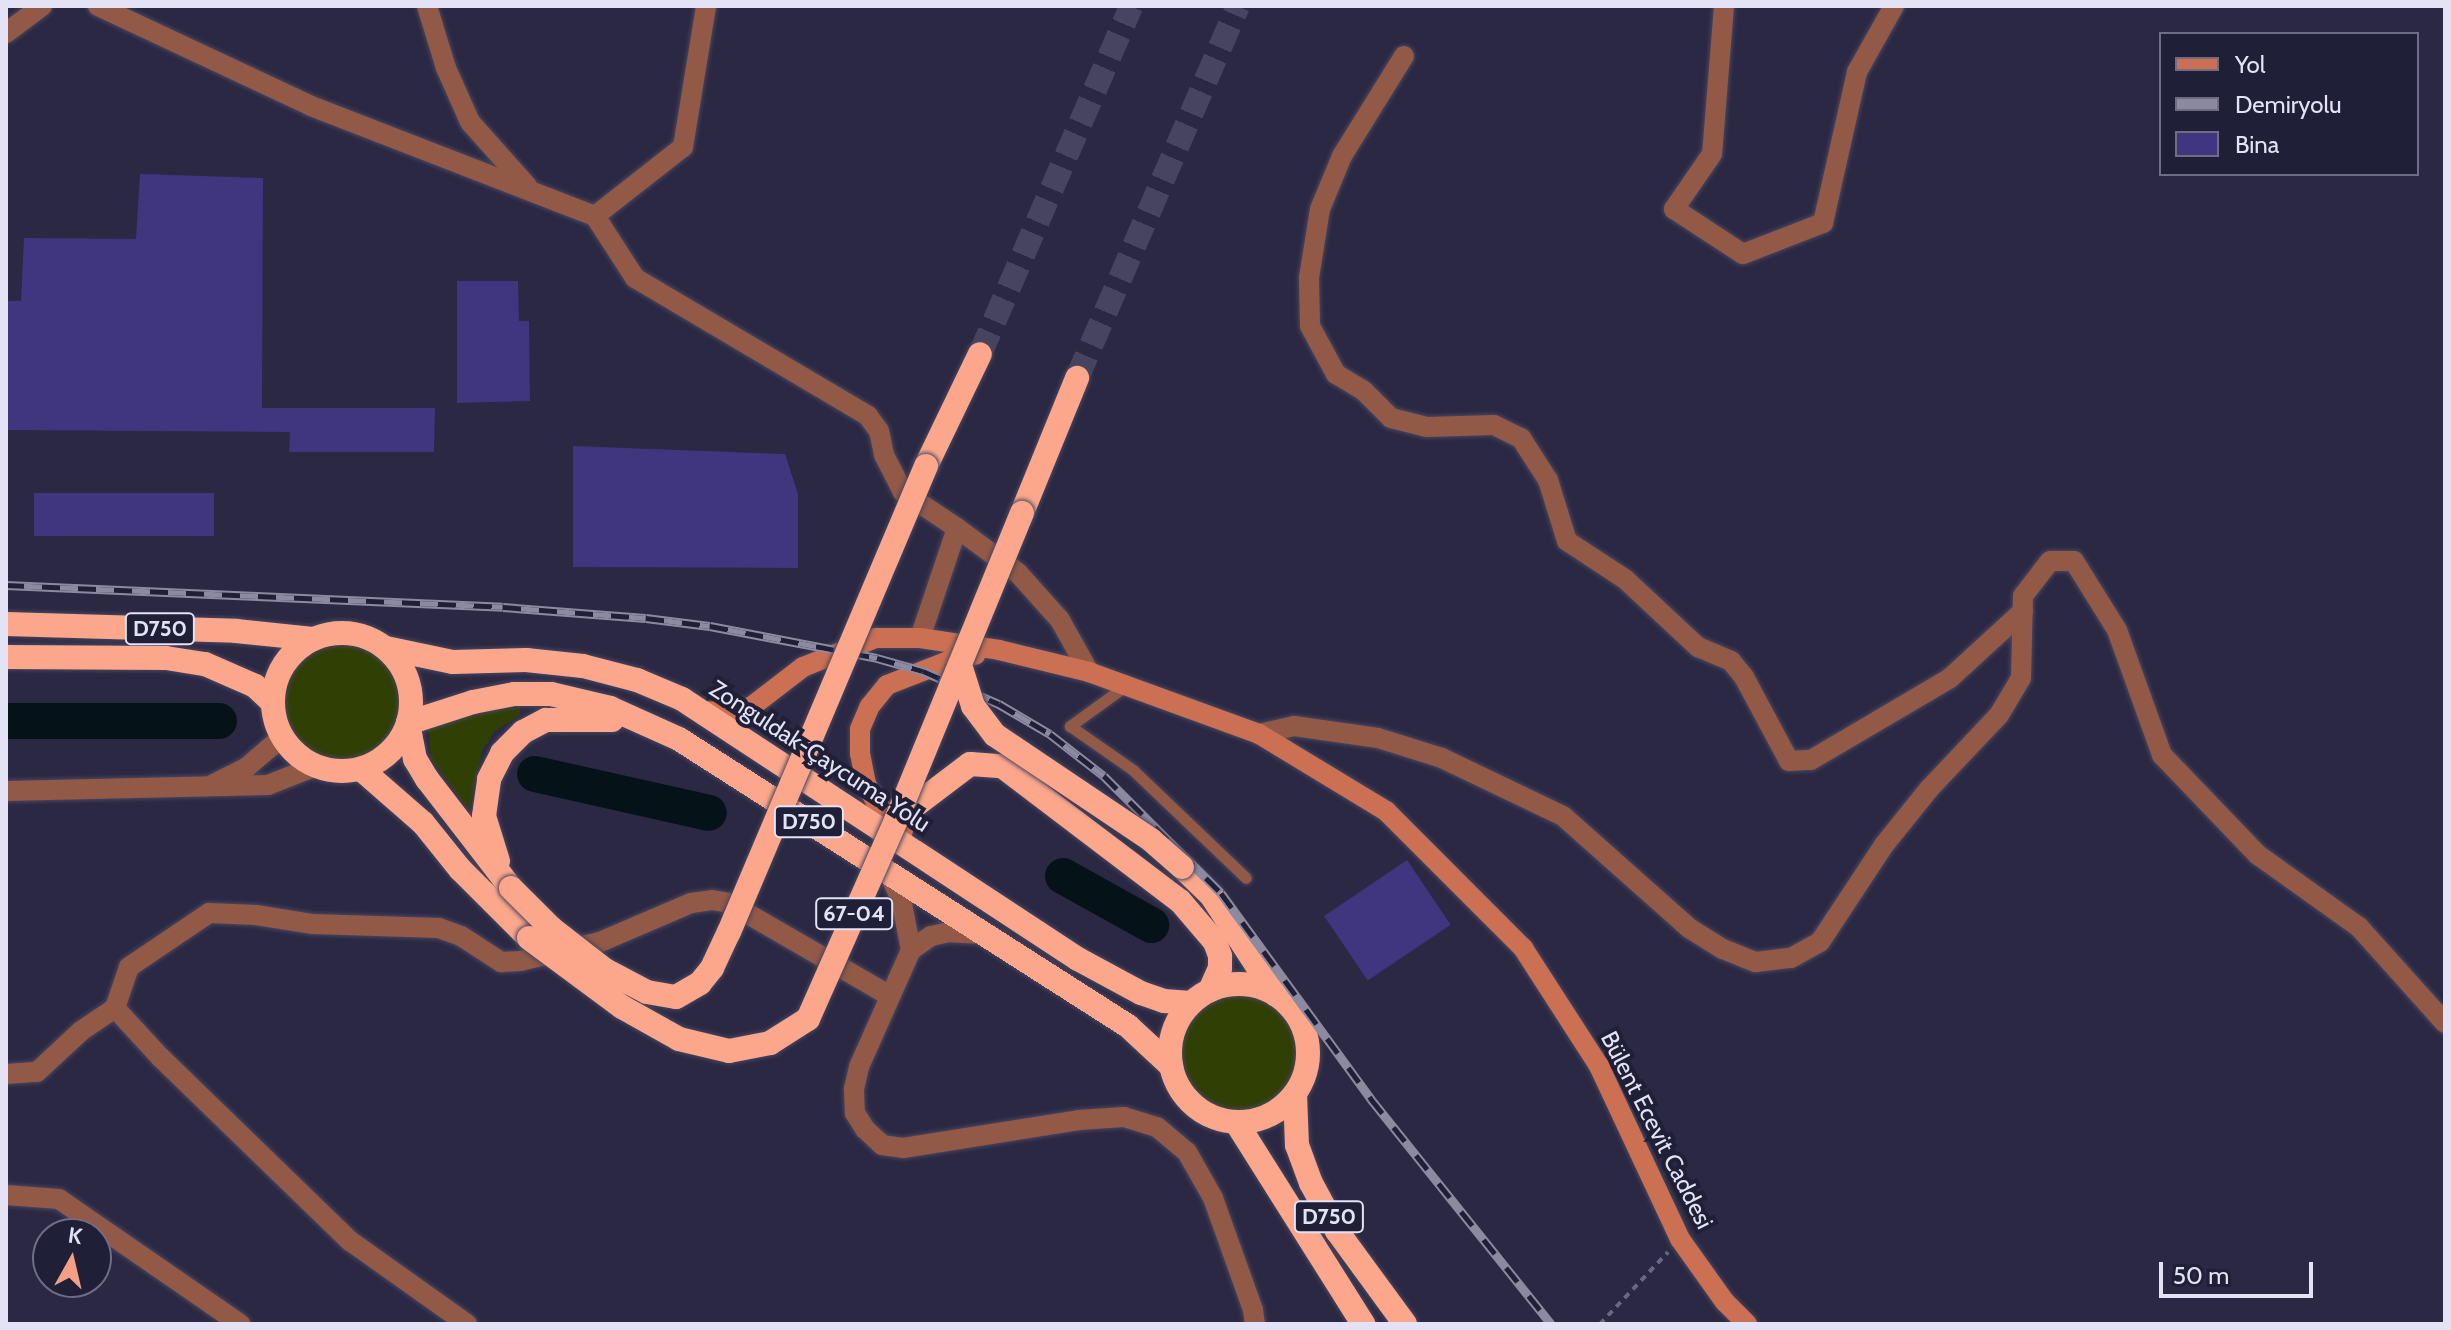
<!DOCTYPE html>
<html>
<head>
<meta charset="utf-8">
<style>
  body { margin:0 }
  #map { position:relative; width:2451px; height:1330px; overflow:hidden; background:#2a2843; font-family:Cabin,sans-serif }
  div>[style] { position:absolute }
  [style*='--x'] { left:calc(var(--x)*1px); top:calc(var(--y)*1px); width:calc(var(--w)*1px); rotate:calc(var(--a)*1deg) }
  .green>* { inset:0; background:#303f04 }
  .round { border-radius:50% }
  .river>* { height:36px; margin:-18px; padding:0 18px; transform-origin:18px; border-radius:18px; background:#051319 }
  .building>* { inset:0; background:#40357f; transform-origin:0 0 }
  .highway-tunnel>* { height:24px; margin-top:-12px; transform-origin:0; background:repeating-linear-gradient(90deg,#46445e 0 24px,transparent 0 36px) }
  .path>* { height:4px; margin-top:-2px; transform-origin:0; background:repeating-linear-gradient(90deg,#696880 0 6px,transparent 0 12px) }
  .roads { filter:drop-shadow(0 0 2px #48465f) drop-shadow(0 0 2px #48465f) }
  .lane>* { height:11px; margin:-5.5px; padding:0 5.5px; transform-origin:5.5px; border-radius:5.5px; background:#925946 }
  .street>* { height:20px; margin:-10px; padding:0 10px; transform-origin:10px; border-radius:10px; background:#925946 }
  .secondary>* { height:20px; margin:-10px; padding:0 10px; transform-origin:10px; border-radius:10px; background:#cb7052 }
  .highway>* { height:24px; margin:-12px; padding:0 12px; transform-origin:12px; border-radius:12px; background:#fca78b }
  .highway>.ring { margin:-12px; padding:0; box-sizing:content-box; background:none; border:24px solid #fca78b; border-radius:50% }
  .rail>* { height:9px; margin-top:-4.5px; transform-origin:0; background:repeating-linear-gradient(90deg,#201f38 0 18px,#8b8aa0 0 36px); box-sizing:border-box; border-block:2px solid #8b8aa0 }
  .bridges { filter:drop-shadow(0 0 2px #48465f) drop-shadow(0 0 2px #48465f) }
  .highway-bridge>* { height:24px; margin:-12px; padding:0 12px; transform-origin:12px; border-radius:12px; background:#fca78b }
  span { translate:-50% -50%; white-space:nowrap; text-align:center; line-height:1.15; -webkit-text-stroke:8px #201f38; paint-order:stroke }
  .shield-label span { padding:2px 6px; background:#201f38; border:2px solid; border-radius:6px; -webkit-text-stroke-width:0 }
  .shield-label { font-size:22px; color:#e3e3f5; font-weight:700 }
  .street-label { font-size:24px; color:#e3e3f5 }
  .frame { position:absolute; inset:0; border:8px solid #e3e3f5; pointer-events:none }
  .legend { position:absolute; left:2159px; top:32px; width:260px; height:144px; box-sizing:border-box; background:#201f38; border:2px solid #6e6d84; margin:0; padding:10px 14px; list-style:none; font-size:24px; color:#e3e3f5 }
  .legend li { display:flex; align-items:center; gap:16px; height:40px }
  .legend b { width:40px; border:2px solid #6e6d84 }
  .north { position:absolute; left:32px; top:1218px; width:80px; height:80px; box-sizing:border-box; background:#201f38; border:2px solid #6e6d84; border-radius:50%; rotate:8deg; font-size:22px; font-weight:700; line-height:32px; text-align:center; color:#e3e3f5 }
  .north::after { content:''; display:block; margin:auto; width:28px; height:36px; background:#f39f85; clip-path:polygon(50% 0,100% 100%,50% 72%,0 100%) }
  .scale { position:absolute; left:2159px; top:1262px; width:154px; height:36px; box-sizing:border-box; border:4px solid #e3e3f5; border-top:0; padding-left:10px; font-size:24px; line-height:28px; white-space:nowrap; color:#e3e3f5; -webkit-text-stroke:6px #201f38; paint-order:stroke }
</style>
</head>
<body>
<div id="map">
  <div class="green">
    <i class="round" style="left:278px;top:638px;width:128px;height:128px"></i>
    <i style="clip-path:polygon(520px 707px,520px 715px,494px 732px,482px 752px,469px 811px,431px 759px,428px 729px,482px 712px)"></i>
    <i class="round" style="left:1175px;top:989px;width:128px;height:128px"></i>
  </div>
  <div class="river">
    <i style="--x:6;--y:721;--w:213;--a:0"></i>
    <i style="--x:535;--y:774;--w:178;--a:12.6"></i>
    <i style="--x:1063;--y:876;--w:101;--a:29.1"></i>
  </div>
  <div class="building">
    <i style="clip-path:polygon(140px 174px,263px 178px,262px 408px,435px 408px,434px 452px,289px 452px,290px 432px,6px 430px,6px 301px,21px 301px,24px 238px,136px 239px)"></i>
    <i style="clip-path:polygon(457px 281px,518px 281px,519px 321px,529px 321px,530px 401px,457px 403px)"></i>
    <i style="clip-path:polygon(573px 446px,785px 454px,798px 494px,798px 568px,573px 567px)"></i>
    <i style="left:214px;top:493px;width:43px;height:180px;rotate:90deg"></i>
    <i style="left:1407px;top:860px;width:78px;height:100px;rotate:56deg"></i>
  </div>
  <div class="highway-tunnel">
    <i style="--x:980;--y:354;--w:379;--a:-66.5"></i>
    <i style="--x:1077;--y:378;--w:405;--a:-66.6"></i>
  </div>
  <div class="path">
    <i style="--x:1600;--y:1324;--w:99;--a:-46.6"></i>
  </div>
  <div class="roads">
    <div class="lane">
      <i style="--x:1128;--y:684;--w:72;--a:144.1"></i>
      <i style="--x:1070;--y:726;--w:77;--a:34.9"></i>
      <i style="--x:1133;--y:770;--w:156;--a:43.7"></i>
    </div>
    <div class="street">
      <i style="--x:98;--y:6;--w:235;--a:25.1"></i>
      <i style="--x:311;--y:106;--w:305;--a:21.2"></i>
      <i style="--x:595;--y:216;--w:74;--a:57.2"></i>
      <i style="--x:635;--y:278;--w:271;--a:30.6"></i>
      <i style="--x:868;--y:416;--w:19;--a:54"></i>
      <i style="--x:879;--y:431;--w:25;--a:78"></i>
      <i style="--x:884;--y:455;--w:42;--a:62.8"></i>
      <i style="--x:903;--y:492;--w:65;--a:33.7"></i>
      <i style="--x:427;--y:6;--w:65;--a:73"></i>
      <i style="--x:446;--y:68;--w:59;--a:66"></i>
      <i style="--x:470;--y:122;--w:86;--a:48.3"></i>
      <i style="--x:1724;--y:6;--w:148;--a:94.6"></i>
      <i style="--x:1712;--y:154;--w:67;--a:124.6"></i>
      <i style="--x:1674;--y:209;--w:82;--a:33.1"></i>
      <i style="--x:1743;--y:254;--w:86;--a:-21.2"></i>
      <i style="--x:1823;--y:223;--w:155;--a:-77.3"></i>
      <i style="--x:1857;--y:72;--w:76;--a:-60.7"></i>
      <i style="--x:6;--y:33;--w:45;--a:-36.9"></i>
      <i style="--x:1404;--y:56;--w:118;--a:121.8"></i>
      <i style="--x:1342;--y:156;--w:57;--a:112.5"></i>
      <i style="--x:1320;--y:209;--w:70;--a:99.1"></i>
      <i style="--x:1309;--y:278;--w:48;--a:88.8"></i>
      <i style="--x:1310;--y:326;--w:55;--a:61.6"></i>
      <i style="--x:1336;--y:374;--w:31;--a:31"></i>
      <i style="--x:1363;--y:390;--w:40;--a:45"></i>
      <i style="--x:1391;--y:418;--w:37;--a:14"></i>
      <i style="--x:1427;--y:427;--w:67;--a:-1.7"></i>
      <i style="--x:1494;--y:425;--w:30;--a:26"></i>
      <i style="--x:1521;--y:438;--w:50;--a:57.3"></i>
      <i style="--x:1548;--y:480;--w:64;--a:72.7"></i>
      <i style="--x:1567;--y:541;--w:69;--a:33.2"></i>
      <i style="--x:1625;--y:579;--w:100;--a:43"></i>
      <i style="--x:1698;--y:647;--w:36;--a:23"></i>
      <i style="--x:1731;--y:661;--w:21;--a:51"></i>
      <i style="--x:1744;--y:677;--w:95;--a:61.8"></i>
      <i style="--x:1789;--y:761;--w:22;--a:-3"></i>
      <i style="--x:1811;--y:760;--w:161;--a:-30.5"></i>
      <i style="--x:1950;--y:678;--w:99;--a:-42.5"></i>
      <i style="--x:595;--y:216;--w:112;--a:-38.1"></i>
      <i style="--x:683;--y:147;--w:143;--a:-80.7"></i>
      <i style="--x:920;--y:638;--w:116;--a:-71.4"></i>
      <i style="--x:957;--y:528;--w:76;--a:36.4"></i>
      <i style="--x:1018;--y:573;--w:63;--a:48.2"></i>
      <i style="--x:1060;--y:620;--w:60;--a:60.9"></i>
      <i style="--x:1259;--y:734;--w:36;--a:-13"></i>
      <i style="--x:1294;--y:726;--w:85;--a:8.1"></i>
      <i style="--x:1378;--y:738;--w:67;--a:17.4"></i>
      <i style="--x:1442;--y:758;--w:134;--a:25.6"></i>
      <i style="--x:1563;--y:816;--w:169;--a:41.6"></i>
      <i style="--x:1689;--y:928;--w:40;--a:32"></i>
      <i style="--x:1723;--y:949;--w:35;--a:22"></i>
      <i style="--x:1756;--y:962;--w:35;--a:-7"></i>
      <i style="--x:1791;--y:958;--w:33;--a:-29"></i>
      <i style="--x:1820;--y:942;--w:116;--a:-56.6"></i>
      <i style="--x:1884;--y:845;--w:72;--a:-51.2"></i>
      <i style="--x:1929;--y:789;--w:102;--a:-46.6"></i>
      <i style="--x:1999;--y:715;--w:43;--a:-59.3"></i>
      <i style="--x:2021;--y:678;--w:82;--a:-88.6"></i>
      <i style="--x:2023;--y:596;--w:44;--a:-52.4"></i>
      <i style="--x:2050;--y:561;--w:24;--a:0"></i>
      <i style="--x:2074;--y:561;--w:81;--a:58.1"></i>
      <i style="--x:2117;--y:630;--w:133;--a:70.2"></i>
      <i style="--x:2162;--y:755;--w:139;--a:46.2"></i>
      <i style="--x:2258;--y:855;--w:124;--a:35.5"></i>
      <i style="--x:2359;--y:927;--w:129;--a:48.1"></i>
      <i style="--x:212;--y:785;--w:39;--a:-27"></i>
      <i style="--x:247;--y:767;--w:46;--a:-40.6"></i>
      <i style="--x:6;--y:791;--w:262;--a:-1.3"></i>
      <i style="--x:268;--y:785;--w:52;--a:-21.6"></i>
      <i style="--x:888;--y:872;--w:30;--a:64"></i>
      <i style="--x:901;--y:899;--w:52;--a:78.9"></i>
      <i style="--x:984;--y:934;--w:35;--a:-177"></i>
      <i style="--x:949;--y:932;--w:18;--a:167"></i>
      <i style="--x:931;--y:936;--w:24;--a:145"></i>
      <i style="--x:911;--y:950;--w:128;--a:114"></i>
      <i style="--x:859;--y:1067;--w:23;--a:103"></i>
      <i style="--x:854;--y:1089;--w:24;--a:88"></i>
      <i style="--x:855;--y:1113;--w:19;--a:58"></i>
      <i style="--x:865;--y:1129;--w:23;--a:43"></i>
      <i style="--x:882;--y:1145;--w:21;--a:8"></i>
      <i style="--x:903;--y:1148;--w:178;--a:-9"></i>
      <i style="--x:1079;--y:1120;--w:45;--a:-3.8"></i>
      <i style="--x:1124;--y:1117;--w:34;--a:17"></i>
      <i style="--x:1157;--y:1127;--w:39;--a:40"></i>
      <i style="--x:1187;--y:1152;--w:53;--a:60.5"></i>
      <i style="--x:1213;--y:1198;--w:119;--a:70.3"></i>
      <i style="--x:1253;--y:1310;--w:14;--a:82"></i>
      <i style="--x:6;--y:1074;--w:31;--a:-4"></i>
      <i style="--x:37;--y:1072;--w:60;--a:-43"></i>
      <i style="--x:81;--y:1031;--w:41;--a:-34.1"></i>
      <i style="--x:6;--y:1195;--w:53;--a:4.3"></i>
      <i style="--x:59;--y:1199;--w:220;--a:34.6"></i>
      <i style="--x:467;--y:1324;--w:143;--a:-144.6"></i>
      <i style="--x:350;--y:1241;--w:263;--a:-135.9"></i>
      <i style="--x:161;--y:1058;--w:68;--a:-132.6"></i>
      <i style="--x:115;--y:1008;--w:43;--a:-71.1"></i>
      <i style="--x:129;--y:967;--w:97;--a:-34"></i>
      <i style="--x:209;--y:913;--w:47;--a:2.4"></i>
      <i style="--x:256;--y:915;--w:58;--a:9"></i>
      <i style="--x:313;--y:924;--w:126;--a:1.8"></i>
      <i style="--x:439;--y:928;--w:23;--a:20"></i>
      <i style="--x:461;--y:936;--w:48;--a:33"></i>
      <i style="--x:501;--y:962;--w:19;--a:-3"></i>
      <i style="--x:520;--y:961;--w:82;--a:-13.4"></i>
      <i style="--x:600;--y:942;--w:99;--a:-23.2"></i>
      <i style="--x:691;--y:903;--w:21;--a:-8"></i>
      <i style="--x:712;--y:900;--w:17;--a:10"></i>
      <i style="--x:729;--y:903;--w:186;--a:30"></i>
    </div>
    <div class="secondary">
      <i style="--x:701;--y:711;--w:26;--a:2"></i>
      <i style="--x:727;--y:712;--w:25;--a:-12"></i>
      <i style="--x:751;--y:707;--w:66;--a:-37.6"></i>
      <i style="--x:803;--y:667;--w:79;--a:-21.7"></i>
      <i style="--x:876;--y:638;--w:44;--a:0"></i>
      <i style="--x:920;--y:638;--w:80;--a:8.6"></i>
      <i style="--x:999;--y:650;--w:93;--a:13.7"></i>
      <i style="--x:1089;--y:672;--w:181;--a:20"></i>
      <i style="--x:1259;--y:734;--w:149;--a:31.2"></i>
      <i style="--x:1386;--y:811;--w:194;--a:45"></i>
      <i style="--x:1523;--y:948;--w:140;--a:57.2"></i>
      <i style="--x:1599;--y:1066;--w:191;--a:64.9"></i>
      <i style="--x:1680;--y:1239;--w:77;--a:54.5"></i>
      <i style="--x:1725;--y:1302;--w:31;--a:45"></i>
      <i style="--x:903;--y:831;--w:40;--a:-133"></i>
      <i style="--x:876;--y:802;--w:21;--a:-119"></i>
      <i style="--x:866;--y:784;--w:31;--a:-101"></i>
      <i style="--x:860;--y:754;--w:25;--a:-90"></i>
      <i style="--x:860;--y:729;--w:25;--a:-67"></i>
      <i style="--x:870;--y:706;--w:27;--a:-51"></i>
      <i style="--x:887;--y:685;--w:69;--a:-21.3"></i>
      <i style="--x:951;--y:660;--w:25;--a:-12"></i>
    </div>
    <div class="highway">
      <i style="--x:926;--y:466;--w:124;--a:-64.3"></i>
      <i style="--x:1022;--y:513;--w:146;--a:-67.8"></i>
      <i style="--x:6;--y:624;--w:230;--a:1.7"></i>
      <i style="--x:236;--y:631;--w:77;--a:5.9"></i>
      <i class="ring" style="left:273px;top:633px;width:114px;height:114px"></i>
      <i style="--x:386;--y:648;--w:68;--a:11.8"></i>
      <i style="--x:453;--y:662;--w:73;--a:-1.6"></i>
      <i style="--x:526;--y:660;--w:57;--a:6"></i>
      <i style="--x:583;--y:666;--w:56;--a:14.5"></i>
      <i style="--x:637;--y:680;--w:49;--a:22.9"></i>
      <i style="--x:682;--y:699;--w:474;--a:33.3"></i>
      <i style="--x:1078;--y:959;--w:72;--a:28.4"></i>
      <i style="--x:1141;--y:993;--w:24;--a:19"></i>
      <i style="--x:1164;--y:1001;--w:27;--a:4"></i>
      <i style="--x:6;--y:657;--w:160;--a:0.4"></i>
      <i style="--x:166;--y:658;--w:39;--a:9"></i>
      <i style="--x:205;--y:664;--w:55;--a:23.7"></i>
      <i style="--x:255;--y:686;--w:23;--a:43"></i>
      <i style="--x:361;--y:769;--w:82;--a:41.1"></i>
      <i style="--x:423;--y:823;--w:59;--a:51.2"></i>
      <i style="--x:460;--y:869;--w:98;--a:45"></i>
      <i style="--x:896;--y:820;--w:93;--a:-37.1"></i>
      <i style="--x:970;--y:764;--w:32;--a:4"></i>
      <i style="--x:1002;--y:766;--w:223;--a:37.2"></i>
      <i style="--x:1180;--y:901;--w:54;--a:49.5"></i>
      <i style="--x:1215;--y:942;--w:15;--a:70"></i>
      <i style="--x:1220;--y:956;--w:12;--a:90"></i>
      <i style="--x:1220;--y:968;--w:24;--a:114"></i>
      <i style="--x:498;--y:861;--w:47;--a:-107.3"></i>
      <i style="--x:484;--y:816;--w:37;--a:-82"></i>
      <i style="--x:489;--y:779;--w:29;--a:-63"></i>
      <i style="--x:502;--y:753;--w:30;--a:-45"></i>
      <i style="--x:523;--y:732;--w:26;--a:-28"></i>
      <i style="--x:546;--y:720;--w:66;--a:0"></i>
      <i style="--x:1182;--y:867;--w:40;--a:44"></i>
      <i style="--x:1211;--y:895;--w:119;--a:57"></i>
      <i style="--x:511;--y:888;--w:138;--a:-127.6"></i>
      <i style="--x:427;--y:779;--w:23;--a:-121"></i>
      <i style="--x:415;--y:759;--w:37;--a:-101"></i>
      <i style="--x:408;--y:723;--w:68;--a:-17.9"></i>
      <i style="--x:473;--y:702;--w:42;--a:-11"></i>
      <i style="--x:514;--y:694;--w:37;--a:0"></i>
      <i style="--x:551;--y:694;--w:61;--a:13.3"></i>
      <i style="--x:610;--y:708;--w:76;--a:24.2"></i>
      <i style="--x:679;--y:739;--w:533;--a:32.59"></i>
      <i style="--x:1128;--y:1026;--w:59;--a:42.9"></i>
      <i class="ring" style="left:1170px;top:984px;width:114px;height:114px"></i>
      <i style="--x:1295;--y:1094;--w:51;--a:87.8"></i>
      <i style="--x:1297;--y:1145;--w:40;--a:69.8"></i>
      <i style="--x:1311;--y:1183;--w:55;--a:61.6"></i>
      <i style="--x:1337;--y:1231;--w:115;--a:53.8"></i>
      <i style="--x:1236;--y:1122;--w:239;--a:57.8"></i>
    </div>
  </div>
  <div class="rail">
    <i style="--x:6;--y:585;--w:497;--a:2.5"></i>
    <i style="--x:503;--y:607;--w:143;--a:4.4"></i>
    <i style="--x:646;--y:618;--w:64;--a:7.1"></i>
    <i style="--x:710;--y:626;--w:170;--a:10.8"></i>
    <i style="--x:877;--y:658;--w:48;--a:15.8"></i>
    <i style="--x:923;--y:671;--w:83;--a:23.5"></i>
    <i style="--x:999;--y:704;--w:59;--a:30.5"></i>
    <i style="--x:1050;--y:734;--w:68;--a:37.9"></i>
    <i style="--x:1104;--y:776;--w:165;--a:45"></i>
    <i style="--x:1221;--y:893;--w:255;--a:53.9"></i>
    <i style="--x:1371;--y:1099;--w:288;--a:51.3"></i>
  </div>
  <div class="bridges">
    <div class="highway-bridge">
      <i style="--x:960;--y:665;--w:43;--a:72.4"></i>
      <i style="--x:973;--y:706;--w:36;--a:53"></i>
      <i style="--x:995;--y:735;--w:188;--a:33.9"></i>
      <i style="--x:1151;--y:840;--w:41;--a:41.1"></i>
      <i style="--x:511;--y:888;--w:57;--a:45"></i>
      <i style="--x:551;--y:928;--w:68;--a:37.9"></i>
      <i style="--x:605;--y:970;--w:47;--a:27.6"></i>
      <i style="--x:647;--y:992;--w:29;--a:10"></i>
      <i style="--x:676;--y:997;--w:28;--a:-30"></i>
      <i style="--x:700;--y:983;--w:19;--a:-51"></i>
      <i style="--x:712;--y:968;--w:40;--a:-65"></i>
      <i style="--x:729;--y:932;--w:506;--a:-67.08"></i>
      <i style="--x:529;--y:938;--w:116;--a:36.6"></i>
      <i style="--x:622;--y:1007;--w:65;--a:29.3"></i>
      <i style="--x:679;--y:1039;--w:51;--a:13.5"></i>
      <i style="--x:729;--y:1051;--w:42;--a:-11"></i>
      <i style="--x:770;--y:1043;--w:45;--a:-32.3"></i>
      <i style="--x:808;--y:1019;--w:218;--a:-66.1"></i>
      <i style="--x:896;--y:820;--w:332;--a:-67.7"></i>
    </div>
  </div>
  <div class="shield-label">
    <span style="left:160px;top:629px">D750</span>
    <span style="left:809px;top:822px">D750</span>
    <span style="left:854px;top:914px">67-04</span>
    <span style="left:1329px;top:1217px">D750</span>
  </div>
  <div class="street-label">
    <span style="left:820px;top:756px;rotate:33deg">Zonguldak-Çaycuma Yolu</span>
    <span style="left:1657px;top:1130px;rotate:63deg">Bülent Ecevit Caddesi</span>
  </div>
  <div class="frame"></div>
  <ul class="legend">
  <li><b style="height:10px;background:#cb7052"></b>Yol</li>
  <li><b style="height:10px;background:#8b8aa0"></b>Demiryolu</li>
  <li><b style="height:22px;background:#40357f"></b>Bina</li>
  </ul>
  <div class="north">K</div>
  <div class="scale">50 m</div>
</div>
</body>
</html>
